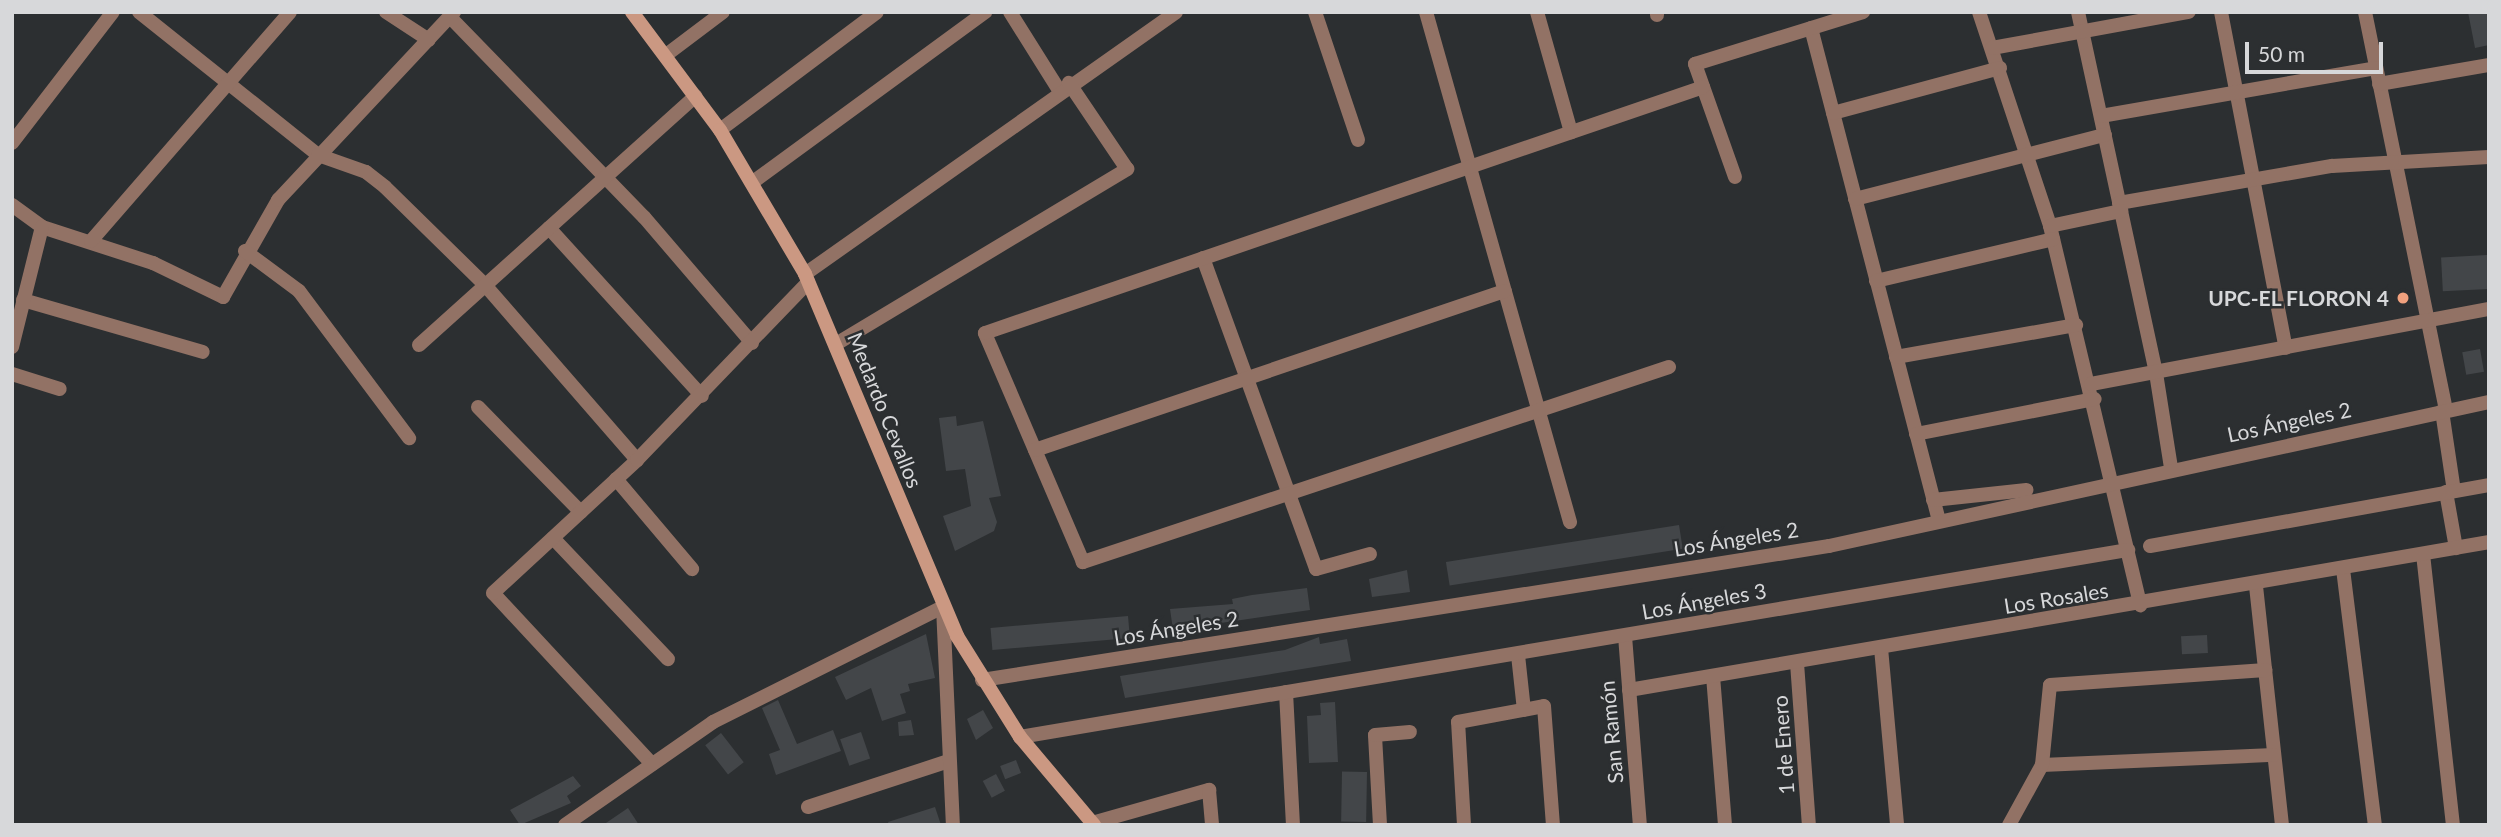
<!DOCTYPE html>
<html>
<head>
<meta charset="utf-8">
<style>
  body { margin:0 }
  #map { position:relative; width:2501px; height:837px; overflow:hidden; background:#2c2f31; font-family:Lato,sans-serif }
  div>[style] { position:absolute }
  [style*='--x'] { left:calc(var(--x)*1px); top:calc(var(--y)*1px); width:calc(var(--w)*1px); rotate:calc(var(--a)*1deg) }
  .building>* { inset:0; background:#434649; transform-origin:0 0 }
  .street>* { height:14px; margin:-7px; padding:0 7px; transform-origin:7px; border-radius:7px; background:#927265 }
  .secondary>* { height:14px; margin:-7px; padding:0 7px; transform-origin:7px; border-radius:7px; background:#cb9882 }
  .dots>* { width:19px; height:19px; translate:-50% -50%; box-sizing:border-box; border:4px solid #2c2f31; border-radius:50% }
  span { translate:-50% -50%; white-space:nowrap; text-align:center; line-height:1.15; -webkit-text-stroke:5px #2c2f31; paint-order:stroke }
  .poi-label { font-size:21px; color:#d7d8da; font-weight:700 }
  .right { translate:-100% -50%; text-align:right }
  .street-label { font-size:21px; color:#d7d8da }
  .frame { position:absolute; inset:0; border:14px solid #d7d8da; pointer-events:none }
  .scale { position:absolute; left:2245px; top:42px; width:138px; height:32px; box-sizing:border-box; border:4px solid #d7d8da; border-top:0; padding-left:9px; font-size:21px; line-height:24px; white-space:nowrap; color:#d7d8da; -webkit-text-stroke:5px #2c2f31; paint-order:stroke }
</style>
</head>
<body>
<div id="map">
  <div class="building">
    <i style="clip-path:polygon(2468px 12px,2489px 12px,2489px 45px,2475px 48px)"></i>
    <i style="left:2487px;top:255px;width:34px;height:46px;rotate:87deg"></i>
    <i style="left:2480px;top:349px;width:23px;height:18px;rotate:80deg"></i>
    <i style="clip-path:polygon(956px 416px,957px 426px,983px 421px,1001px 496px,989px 498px,997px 522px,994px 531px,955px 551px,943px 516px,971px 506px,965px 469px,946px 471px,939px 418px)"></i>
    <i style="left:1679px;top:525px;width:24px;height:236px;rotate:81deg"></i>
    <i style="clip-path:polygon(1407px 570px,1410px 592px,1372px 597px,1369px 579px)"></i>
    <i style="clip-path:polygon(1307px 588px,1310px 610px,1173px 630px,1170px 609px,1233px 604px,1232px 599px,1252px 595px)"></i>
    <i style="left:1128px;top:616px;width:22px;height:138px;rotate:85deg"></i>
    <i style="clip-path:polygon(926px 634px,935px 678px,908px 684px,910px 691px,900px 694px,906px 713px,882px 721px,871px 688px,846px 700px,835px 677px)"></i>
    <i style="left:2207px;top:635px;width:18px;height:26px;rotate:87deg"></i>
    <i style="clip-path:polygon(1319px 637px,1320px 644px,1347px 639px,1351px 661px,1125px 698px,1120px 676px,1285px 650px)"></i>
    <i style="clip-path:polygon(778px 700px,797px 744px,833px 730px,841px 751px,776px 775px,769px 754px,780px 750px,762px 708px)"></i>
    <i style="clip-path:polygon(1335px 702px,1338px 762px,1309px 763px,1307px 716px,1321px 715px,1320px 703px)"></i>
    <i style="clip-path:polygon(983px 710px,993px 728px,976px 740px,967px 719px)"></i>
    <i style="clip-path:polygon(911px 720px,914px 735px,899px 736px,898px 722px)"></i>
    <i style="left:861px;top:732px;width:28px;height:22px;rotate:71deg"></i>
    <i style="left:721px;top:733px;width:37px;height:20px;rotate:52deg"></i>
    <i style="left:1016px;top:760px;width:14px;height:17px;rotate:69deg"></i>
    <i style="left:1367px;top:772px;width:50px;height:25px;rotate:91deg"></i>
    <i style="left:996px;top:774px;width:19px;height:15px;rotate:62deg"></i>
    <i style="clip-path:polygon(573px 776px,581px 786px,567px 796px,571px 803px,520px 825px,510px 810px)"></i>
    <i style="clip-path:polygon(935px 807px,941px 825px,889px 825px,888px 822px)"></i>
    <i style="clip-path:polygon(628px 808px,639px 825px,603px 825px)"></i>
  </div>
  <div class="street">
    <i style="--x:139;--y:12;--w:229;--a:38.6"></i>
    <i style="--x:318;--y:155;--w:51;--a:19.5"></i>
    <i style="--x:366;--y:172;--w:24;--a:38"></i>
    <i style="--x:385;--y:187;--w:140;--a:44.4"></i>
    <i style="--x:485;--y:285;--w:232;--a:49"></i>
    <i style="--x:386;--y:12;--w:51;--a:33.1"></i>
    <i style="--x:1010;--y:12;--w:92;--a:57.9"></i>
    <i style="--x:1315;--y:12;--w:135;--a:71.4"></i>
    <i style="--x:1426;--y:12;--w:530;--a:74.23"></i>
    <i style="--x:1537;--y:12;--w:125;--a:74.2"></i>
    <i style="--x:1657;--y:12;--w:3;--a:90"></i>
    <i style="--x:1979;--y:12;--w:225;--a:71.6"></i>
    <i style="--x:2050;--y:226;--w:390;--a:76.6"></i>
    <i style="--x:2078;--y:12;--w:369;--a:77.8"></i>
    <i style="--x:2156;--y:373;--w:96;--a:81"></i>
    <i style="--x:2221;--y:12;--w:342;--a:79.1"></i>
    <i style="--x:2365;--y:12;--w:407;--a:78.5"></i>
    <i style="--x:450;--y:17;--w:279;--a:45.9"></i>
    <i style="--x:644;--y:217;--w:166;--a:49.4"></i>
    <i style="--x:1811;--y:28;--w:505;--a:75.44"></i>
    <i style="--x:1992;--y:48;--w:200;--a:-10.4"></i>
    <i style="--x:666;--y:55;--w:71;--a:-37"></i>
    <i style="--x:2379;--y:84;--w:112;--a:-9.8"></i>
    <i style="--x:1833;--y:113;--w:173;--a:-15.1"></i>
    <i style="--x:2101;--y:116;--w:279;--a:-9.9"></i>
    <i style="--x:720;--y:130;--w:196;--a:-36.9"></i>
    <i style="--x:12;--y:143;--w:165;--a:-52.4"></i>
    <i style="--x:1735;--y:177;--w:120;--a:-109.5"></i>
    <i style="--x:1695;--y:64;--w:176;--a:-17.2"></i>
    <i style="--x:753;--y:182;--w:288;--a:-36.2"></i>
    <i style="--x:1855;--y:199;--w:258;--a:-14.4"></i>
    <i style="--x:2119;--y:203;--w:216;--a:-9.9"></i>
    <i style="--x:2332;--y:166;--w:157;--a:-3.3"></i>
    <i style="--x:12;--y:205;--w:37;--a:36"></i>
    <i style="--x:42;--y:227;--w:117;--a:18"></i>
    <i style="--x:153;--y:263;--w:78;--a:25.9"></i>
    <i style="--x:223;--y:297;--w:112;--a:-60.4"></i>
    <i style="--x:278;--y:200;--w:258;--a:-46.9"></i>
    <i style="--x:2050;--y:226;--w:73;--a:-11.9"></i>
    <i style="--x:549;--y:228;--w:227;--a:47.7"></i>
    <i style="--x:91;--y:241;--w:303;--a:-49"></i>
    <i style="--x:245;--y:251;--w:67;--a:36.5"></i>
    <i style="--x:299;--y:291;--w:184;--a:53.2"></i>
    <i style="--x:1203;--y:258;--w:331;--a:70"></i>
    <i style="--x:1316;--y:569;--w:56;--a:-15.5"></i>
    <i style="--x:805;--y:274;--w:454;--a:-35.2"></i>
    <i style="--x:1876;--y:281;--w:182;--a:-13.3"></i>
    <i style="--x:23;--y:300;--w:187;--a:16.1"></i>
    <i style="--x:836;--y:344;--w:340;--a:-31"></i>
    <i style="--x:1127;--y:169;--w:104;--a:-124"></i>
    <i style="--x:419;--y:345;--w:372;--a:-42"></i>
    <i style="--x:12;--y:347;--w:124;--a:-76"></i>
    <i style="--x:1896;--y:357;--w:183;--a:-10.1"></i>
    <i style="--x:1669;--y:367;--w:618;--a:161.59"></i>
    <i style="--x:1083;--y:562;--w:249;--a:-113.2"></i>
    <i style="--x:985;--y:333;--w:759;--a:-18.91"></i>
    <i style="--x:12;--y:374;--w:50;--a:17.4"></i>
    <i style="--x:2091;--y:384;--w:405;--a:-10.7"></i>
    <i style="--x:478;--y:407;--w:147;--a:45.6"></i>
    <i style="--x:2442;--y:411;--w:81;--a:81.5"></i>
    <i style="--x:1916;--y:434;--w:182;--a:-11.1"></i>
    <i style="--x:1035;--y:450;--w:496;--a:-18.7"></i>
    <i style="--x:616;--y:479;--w:118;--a:49.8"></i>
    <i style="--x:2446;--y:492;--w:57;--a:79.9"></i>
    <i style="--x:1933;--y:500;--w:94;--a:-6.1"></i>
    <i style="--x:553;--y:538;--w:167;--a:46.5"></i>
    <i style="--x:2150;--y:546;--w:344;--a:-10.2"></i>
    <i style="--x:2423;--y:554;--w:273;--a:83.7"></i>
    <i style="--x:2343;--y:569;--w:258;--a:82.9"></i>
    <i style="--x:2256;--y:586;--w:240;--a:83.8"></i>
    <i style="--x:1625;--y:636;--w:190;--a:85.5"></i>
    <i style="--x:1881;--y:648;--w:178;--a:84.8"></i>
    <i style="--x:1518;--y:655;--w:55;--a:83.8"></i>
    <i style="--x:1797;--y:663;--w:162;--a:85.8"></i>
    <i style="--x:1713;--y:676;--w:149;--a:85.4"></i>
    <i style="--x:982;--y:680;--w:858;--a:-8.99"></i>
    <i style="--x:1829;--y:546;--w:676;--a:-12.31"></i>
    <i style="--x:1629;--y:690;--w:873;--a:-9.76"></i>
    <i style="--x:1286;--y:692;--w:133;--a:87"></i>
    <i style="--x:1020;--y:737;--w:1124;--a:-9.58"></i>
    <i style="--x:652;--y:764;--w:233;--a:-132.9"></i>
    <i style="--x:493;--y:593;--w:196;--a:-42.7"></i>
    <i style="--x:637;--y:460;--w:247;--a:-46.1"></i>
    <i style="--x:2042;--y:765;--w:232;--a:-2.5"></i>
    <i style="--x:808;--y:807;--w:148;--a:-18.1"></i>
    <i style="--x:1092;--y:823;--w:122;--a:-15.8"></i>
    <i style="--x:1209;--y:790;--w:35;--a:85"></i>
    <i style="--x:565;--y:825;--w:180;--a:-34.8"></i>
    <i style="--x:713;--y:722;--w:257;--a:-26.6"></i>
    <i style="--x:943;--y:607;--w:218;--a:87.4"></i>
    <i style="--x:1380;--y:825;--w:90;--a:-93.2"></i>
    <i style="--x:1375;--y:735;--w:35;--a:-5"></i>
    <i style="--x:1464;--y:825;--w:103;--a:-93.3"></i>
    <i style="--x:1458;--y:722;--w:87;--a:-10.5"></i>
    <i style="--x:1544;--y:706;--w:119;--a:85.7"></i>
    <i style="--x:2009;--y:825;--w:68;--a:-61.2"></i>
    <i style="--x:2042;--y:765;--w:80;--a:-84.3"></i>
    <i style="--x:2050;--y:685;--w:216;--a:-4"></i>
  </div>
  <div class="secondary">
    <i style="--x:632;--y:12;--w:147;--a:53.3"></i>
    <i style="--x:720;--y:130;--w:167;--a:59.4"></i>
    <i style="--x:805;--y:274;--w:393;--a:67.2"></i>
    <i style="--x:957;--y:636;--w:119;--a:58"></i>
    <i style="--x:1020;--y:737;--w:115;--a:49.9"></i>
  </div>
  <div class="dots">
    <i style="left:2403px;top:298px;background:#f1a17e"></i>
  </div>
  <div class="poi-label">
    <span class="right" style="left:2389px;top:298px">UPC-EL FLORON 4</span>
  </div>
  <div class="street-label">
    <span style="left:885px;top:410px;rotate:68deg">Medardo Cevallos</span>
    <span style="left:2289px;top:422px;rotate:-12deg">Los Ángeles 2</span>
    <span style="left:1736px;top:539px;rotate:-9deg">Los Ángeles 2</span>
    <span style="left:2056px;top:598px;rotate:-9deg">Los Rosales</span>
    <span style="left:1704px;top:601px;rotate:-10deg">Los Ángeles 3</span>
    <span style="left:1176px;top:628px;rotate:-9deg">Los Ángeles 2</span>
    <span style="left:1611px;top:732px;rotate:-95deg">San Ramón</span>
    <span style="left:1783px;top:745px;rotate:-94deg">1 de Enero</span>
  </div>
  <div class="frame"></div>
  <div class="scale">50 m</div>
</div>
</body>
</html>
